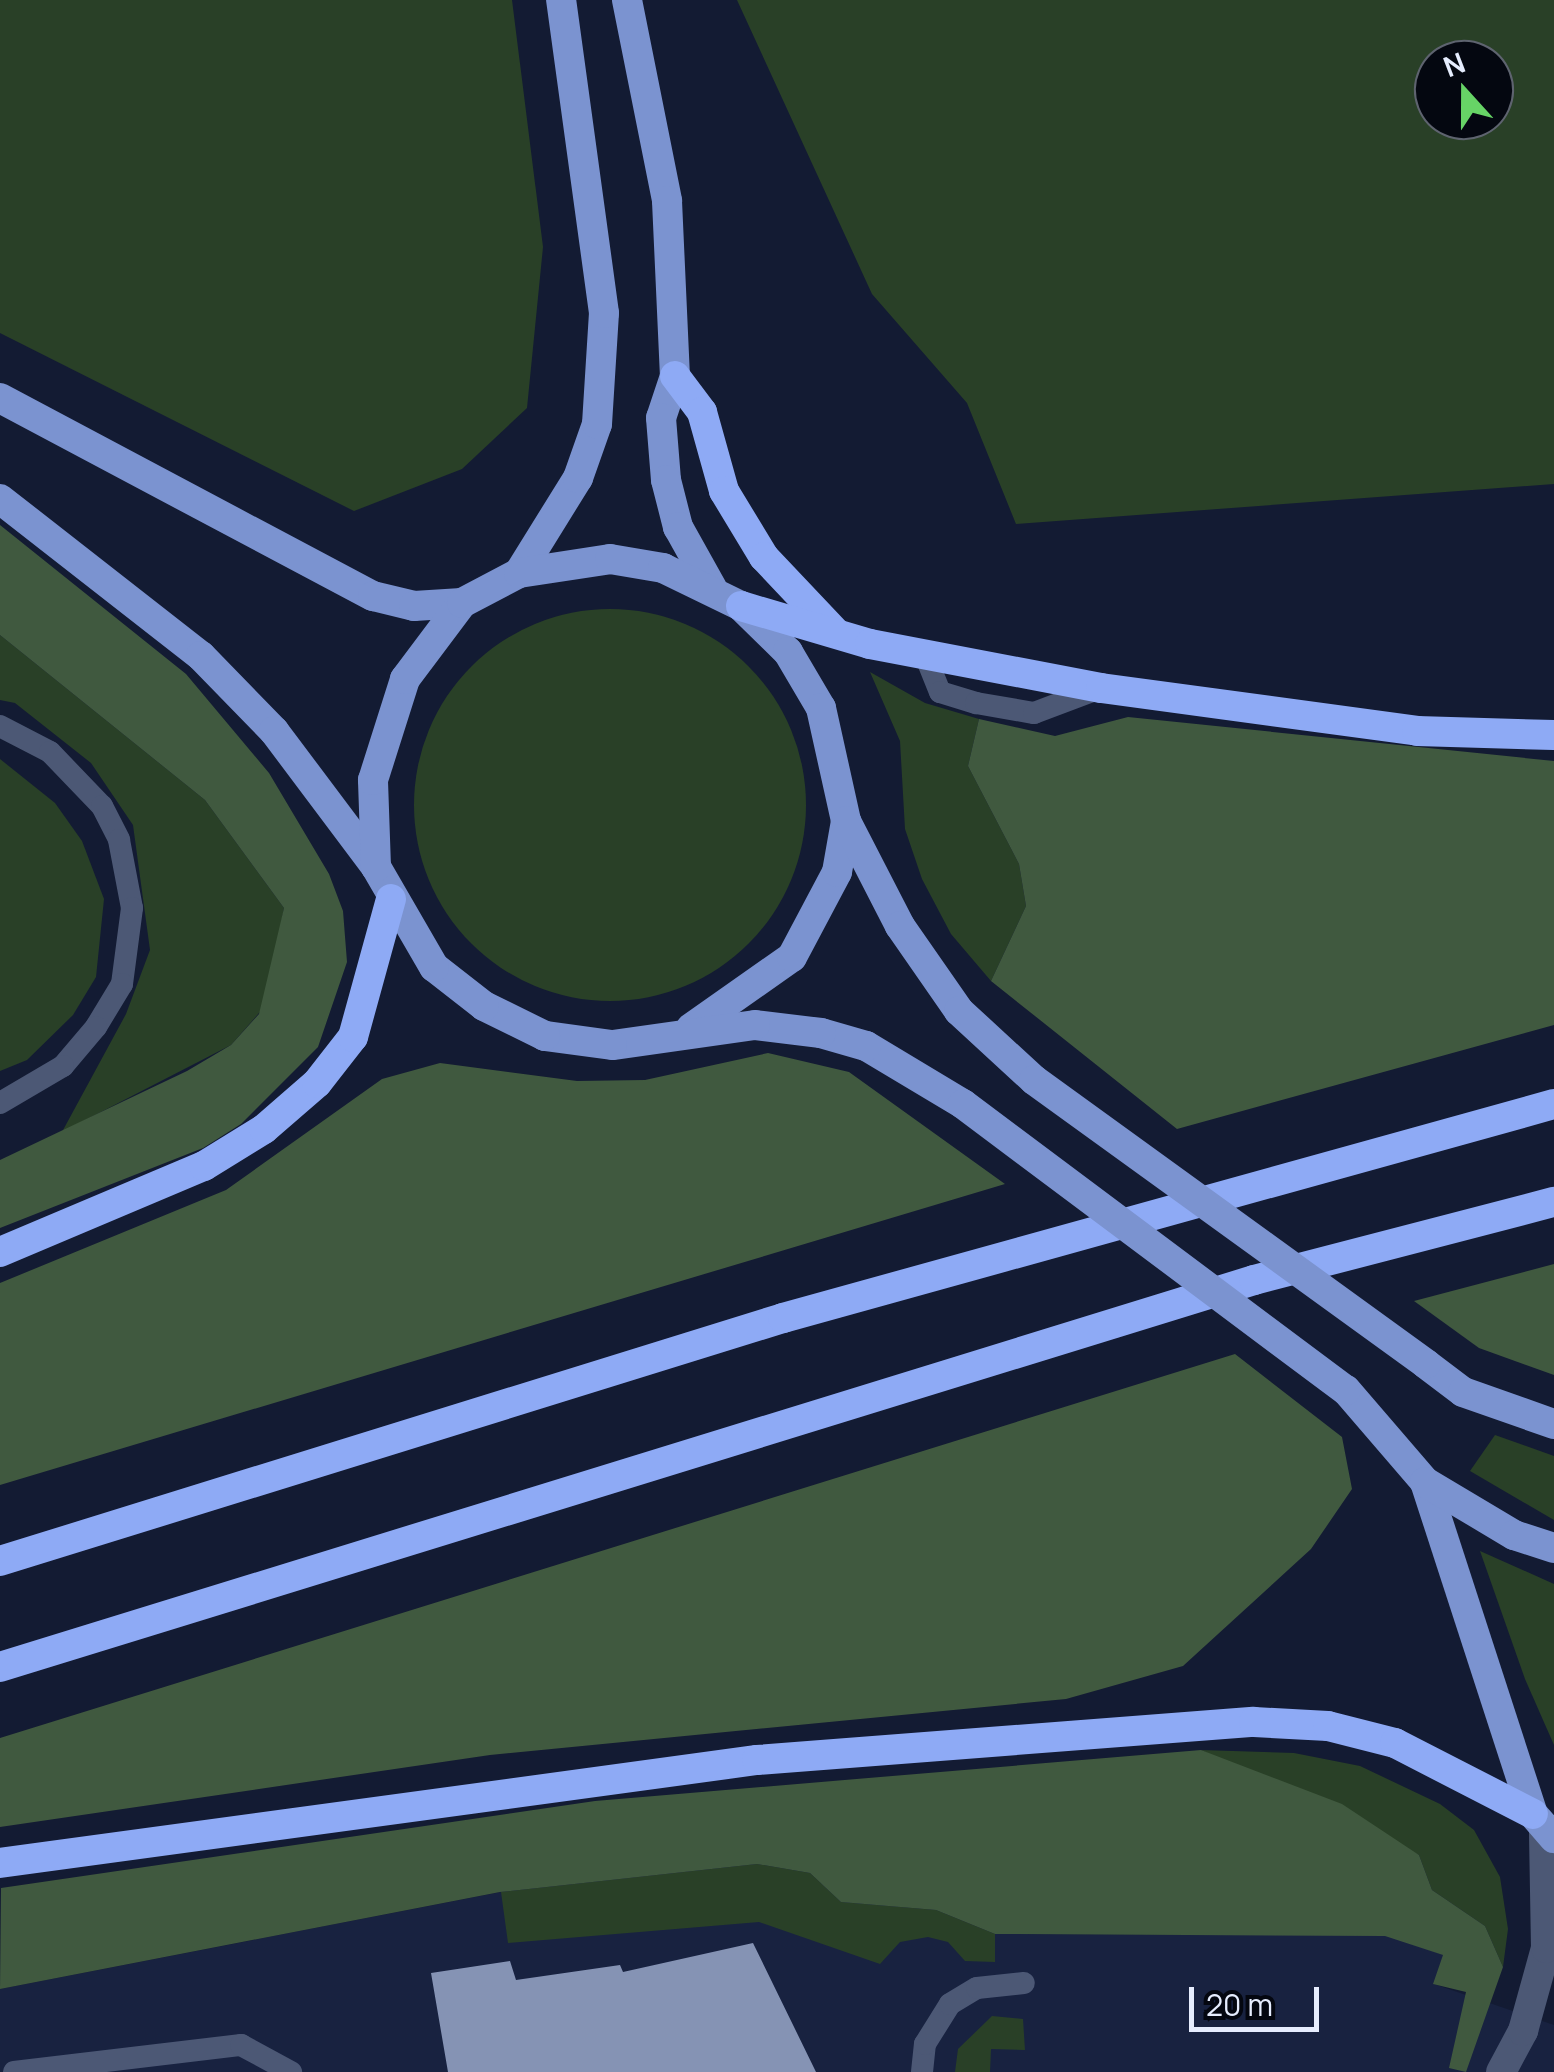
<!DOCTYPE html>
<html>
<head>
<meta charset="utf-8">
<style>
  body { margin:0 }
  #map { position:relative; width:1554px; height:2072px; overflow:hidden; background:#131b33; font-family:Manrope,sans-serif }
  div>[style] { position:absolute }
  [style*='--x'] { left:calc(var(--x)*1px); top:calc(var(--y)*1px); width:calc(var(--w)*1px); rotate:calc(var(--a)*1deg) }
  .built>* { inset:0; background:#182240 }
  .green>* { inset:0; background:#294027 }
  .round { border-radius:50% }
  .forest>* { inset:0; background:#40593f }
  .building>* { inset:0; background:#8593b4 }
  .lane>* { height:22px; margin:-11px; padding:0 11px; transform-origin:11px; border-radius:11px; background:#4c5875 }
  .street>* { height:30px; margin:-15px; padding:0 15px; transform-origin:15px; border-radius:15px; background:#4c5875 }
  .primary>* { height:30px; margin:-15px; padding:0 15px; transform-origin:15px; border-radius:15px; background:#7b93d0 }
  .highway>* { height:30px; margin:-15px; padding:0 15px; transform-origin:15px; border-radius:15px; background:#8eaaf5 }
  .primary-bridge>* { height:30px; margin:-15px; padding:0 15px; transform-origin:15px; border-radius:15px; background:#7b93d0 }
  span { translate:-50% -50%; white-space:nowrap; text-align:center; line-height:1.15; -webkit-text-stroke:10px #040710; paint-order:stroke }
  .north { position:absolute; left:1414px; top:40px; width:100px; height:100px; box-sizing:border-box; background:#040710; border:2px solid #5e636f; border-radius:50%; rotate:339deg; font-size:28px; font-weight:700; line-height:40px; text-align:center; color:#e6edfe }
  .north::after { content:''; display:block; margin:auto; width:35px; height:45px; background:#67d466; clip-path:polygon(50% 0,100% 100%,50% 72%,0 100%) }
  .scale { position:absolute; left:1189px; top:1987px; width:130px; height:45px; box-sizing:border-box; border:5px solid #e6edfe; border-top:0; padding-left:12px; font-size:30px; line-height:35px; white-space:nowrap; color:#e6edfe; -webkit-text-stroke:8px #040710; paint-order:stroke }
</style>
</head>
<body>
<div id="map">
  <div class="built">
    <i style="clip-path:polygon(757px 1864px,995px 1934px,1385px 1935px,1444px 1955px,1434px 1984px,1554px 2025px,1554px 2072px,0 2072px,0 1989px,501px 1892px)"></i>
  </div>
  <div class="green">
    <i style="clip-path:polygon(0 0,512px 0,543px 247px,527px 408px,462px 469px,354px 511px,0 333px)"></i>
    <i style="clip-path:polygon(evenodd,737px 0,1554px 0,1554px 484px,1016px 524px,967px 403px,872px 294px,737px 0,1434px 60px,1494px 60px,1494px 120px,1434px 120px,1434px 60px)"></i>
    <i class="round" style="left:414px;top:609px;width:392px;height:392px"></i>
    <i style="clip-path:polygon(0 635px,205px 800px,284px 908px,266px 1005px,231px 1045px,62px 1132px,126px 1014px,150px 950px,133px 825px,91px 763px,15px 703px,0 700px)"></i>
    <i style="clip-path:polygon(870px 672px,925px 703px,979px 719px,968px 766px,1019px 864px,1026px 906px,991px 981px,951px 934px,922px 879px,905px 829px,900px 741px)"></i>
    <i style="clip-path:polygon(0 759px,55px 803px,82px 841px,104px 899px,96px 977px,73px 1015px,27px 1060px,0 1071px)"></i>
    <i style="clip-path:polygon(1495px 1435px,1554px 1456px,1554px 1520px,1470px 1471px)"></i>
    <i style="clip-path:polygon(1480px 1551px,1554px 1584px,1554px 1745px,1525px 1679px)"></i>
    <i style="clip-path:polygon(1201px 1750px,1294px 1753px,1360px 1766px,1440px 1804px,1474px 1830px,1500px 1877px,1508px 1929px,1503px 1967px,1485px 1926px,1432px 1890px,1419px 1855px)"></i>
    <i style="clip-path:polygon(757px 1864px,810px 1873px,841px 1902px,936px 1910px,995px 1934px,995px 1962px,965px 1961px,948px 1942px,928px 1937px,900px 1942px,880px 1964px,759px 1922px,508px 1943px,501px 1892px)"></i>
    <i style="clip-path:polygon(992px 2016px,1023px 2019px,1025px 2050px,991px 2049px,990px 2072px,955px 2072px,958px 2049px)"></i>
  </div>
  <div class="forest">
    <i style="clip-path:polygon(0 525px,186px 674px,269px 773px,329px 874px,343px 911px,347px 962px,318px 1047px,241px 1124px,203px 1148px,0 1228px,0 1160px,187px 1071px,231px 1045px,259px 1014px,284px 908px,205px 800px,0 635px)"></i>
    <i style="clip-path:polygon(1128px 717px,1554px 761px,1554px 1025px,1177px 1129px,991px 981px,1026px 906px,1019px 864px,968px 766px,979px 719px,1055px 736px)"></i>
    <i style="clip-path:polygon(768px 1053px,849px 1072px,1005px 1184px,0 1485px,0 1283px,226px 1190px,382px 1079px,440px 1063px,577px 1081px,645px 1080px)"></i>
    <i style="clip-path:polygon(1554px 1264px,1554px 1375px,1479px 1348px,1414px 1301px)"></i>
    <i style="clip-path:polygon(1235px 1354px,1342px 1437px,1352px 1489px,1311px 1549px,1183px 1666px,1066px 1699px,490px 1755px,0 1827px,0 1738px)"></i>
    <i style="clip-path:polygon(1201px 1750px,1342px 1804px,1419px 1855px,1432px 1890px,1485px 1926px,1503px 1967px,1466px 2072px,1449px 2068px,1466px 1992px,1433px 1984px,1443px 1955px,1385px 1936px,995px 1934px,936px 1910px,841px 1902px,810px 1873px,757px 1864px,500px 1892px,0 1989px,1px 1888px,595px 1801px)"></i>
  </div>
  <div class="building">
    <i style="clip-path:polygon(753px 1943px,816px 2072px,448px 2072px,431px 1973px,510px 1961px,516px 1980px,620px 1965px,623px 1972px)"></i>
  </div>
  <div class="lane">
    <i style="--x:925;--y:655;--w:40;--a:68"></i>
    <i style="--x:940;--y:692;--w:38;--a:17"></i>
    <i style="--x:976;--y:703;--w:59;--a:9.8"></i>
    <i style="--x:1034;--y:713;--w:71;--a:-20.7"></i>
    <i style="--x:0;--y:726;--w:56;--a:27.5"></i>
    <i style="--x:50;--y:752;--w:75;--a:46.1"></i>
    <i style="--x:102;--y:806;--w:38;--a:63"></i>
    <i style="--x:119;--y:840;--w:69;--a:79.2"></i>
    <i style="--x:132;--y:908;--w:77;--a:97.5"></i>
    <i style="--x:122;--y:984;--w:50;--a:121.2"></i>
    <i style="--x:96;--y:1027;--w:51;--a:130.2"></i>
    <i style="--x:63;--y:1066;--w:73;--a:149.6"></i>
    <i style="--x:14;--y:2072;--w:229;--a:-6.8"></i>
    <i style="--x:241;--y:2045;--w:57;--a:28.4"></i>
    <i style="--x:922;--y:2072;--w:28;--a:-84"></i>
    <i style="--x:925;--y:2044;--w:47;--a:-58"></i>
    <i style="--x:950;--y:2004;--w:31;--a:-31"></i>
    <i style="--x:977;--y:1988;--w:47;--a:-6.1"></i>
  </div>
  <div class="street">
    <i style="--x:1501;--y:2072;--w:47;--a:-61.8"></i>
    <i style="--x:1523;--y:2031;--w:86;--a:-74.5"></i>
    <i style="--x:1546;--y:1948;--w:117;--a:-91"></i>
  </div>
  <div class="primary">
    <i style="--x:627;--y:0;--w:205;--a:78.7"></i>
    <i style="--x:667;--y:201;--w:175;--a:87.4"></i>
    <i style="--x:675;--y:376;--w:44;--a:108.4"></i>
    <i style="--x:661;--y:418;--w:62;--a:85.4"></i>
    <i style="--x:666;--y:480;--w:49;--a:75.7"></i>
    <i style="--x:678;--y:527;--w:70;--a:60.9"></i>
    <i style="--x:0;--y:398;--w:422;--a:28"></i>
    <i style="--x:373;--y:596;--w:42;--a:13.7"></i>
    <i style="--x:414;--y:606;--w:48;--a:-3.6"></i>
    <i style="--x:0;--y:499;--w:255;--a:38"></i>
    <i style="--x:201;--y:656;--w:105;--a:45.8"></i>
    <i style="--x:274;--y:731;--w:170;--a:53.1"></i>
    <i style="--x:519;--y:573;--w:112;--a:-58.2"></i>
    <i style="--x:578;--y:478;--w:57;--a:-70.6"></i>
    <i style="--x:597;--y:424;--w:111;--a:-86.4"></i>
    <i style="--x:604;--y:313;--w:316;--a:-97.8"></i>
    <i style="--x:691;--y:1028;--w:123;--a:-35.1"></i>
    <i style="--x:792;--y:957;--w:96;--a:-62.1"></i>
    <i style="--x:837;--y:872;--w:52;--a:-80"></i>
    <i style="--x:963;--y:1104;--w:113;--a:-149.1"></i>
    <i style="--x:866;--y:1046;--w:47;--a:-163.9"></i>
    <i style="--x:821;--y:1033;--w:66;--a:-173.1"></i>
    <i style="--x:755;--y:1025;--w:144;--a:172"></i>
    <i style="--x:612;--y:1045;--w:68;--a:-172.3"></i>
    <i style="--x:545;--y:1036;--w:68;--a:-153.8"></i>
    <i style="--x:484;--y:1006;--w:63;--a:-142"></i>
    <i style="--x:434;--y:967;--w:116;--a:-120.1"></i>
    <i style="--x:376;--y:867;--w:87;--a:-92"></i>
    <i style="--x:373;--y:780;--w:106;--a:-72.4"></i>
    <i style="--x:405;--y:679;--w:95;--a:-53.1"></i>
    <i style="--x:462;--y:603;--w:64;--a:-27.8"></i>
    <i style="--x:519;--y:573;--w:92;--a:-8.7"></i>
    <i style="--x:610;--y:559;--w:54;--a:9.6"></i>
    <i style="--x:663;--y:568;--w:87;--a:26"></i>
    <i style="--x:741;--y:606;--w:66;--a:44.4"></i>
    <i style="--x:788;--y:652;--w:65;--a:59.5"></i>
    <i style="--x:821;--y:708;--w:116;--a:77.5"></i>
    <i style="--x:846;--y:821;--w:118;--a:62.8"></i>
    <i style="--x:900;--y:926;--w:103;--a:55.2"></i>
    <i style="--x:959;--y:1011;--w:102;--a:42.6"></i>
    <i style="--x:1426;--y:1364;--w:46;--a:37.1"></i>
    <i style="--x:1463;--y:1392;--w:96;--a:19.4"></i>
    <i style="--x:1346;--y:1390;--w:121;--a:49.3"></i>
    <i style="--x:1425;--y:1482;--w:349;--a:72"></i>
    <i style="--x:1533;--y:1814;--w:32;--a:49"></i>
    <i style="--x:1425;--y:1482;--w:104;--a:30.8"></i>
    <i style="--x:1514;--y:1535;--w:42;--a:18"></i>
  </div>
  <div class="highway">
    <i style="--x:675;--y:376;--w:45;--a:53.1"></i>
    <i style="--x:702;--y:412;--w:82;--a:74.4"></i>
    <i style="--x:724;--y:491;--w:77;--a:58.8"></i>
    <i style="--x:764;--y:557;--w:103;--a:46.6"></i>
    <i style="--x:741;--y:606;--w:134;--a:16.4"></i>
    <i style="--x:870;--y:644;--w:235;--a:10.8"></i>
    <i style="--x:1101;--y:688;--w:319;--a:7.7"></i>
    <i style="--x:1417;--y:731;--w:137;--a:1.7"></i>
    <i style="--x:0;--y:1252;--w:221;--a:-22.9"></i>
    <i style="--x:204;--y:1166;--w:70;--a:-31.7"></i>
    <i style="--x:264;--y:1129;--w:70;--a:-41"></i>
    <i style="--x:317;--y:1083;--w:58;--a:-52"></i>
    <i style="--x:353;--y:1037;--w:143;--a:-74.6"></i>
    <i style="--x:0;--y:1561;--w:820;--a:-17.24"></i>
    <i style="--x:783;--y:1318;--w:800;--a:-15.51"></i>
    <i style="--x:0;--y:1667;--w:1312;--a:-17.15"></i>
    <i style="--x:1254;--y:1280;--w:310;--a:-14.6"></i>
    <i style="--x:0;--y:1863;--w:764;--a:-7.75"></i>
    <i style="--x:757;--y:1760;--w:498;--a:-4.4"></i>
    <i style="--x:1254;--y:1722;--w:74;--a:3.1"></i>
    <i style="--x:1328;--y:1726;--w:69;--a:14.2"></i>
    <i style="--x:1395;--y:1743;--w:155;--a:27.2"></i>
  </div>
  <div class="primary-bridge">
    <i style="--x:1034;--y:1080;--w:484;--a:35.9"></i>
    <i style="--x:963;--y:1104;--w:478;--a:36.8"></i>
  </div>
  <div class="north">N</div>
  <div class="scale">20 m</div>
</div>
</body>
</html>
